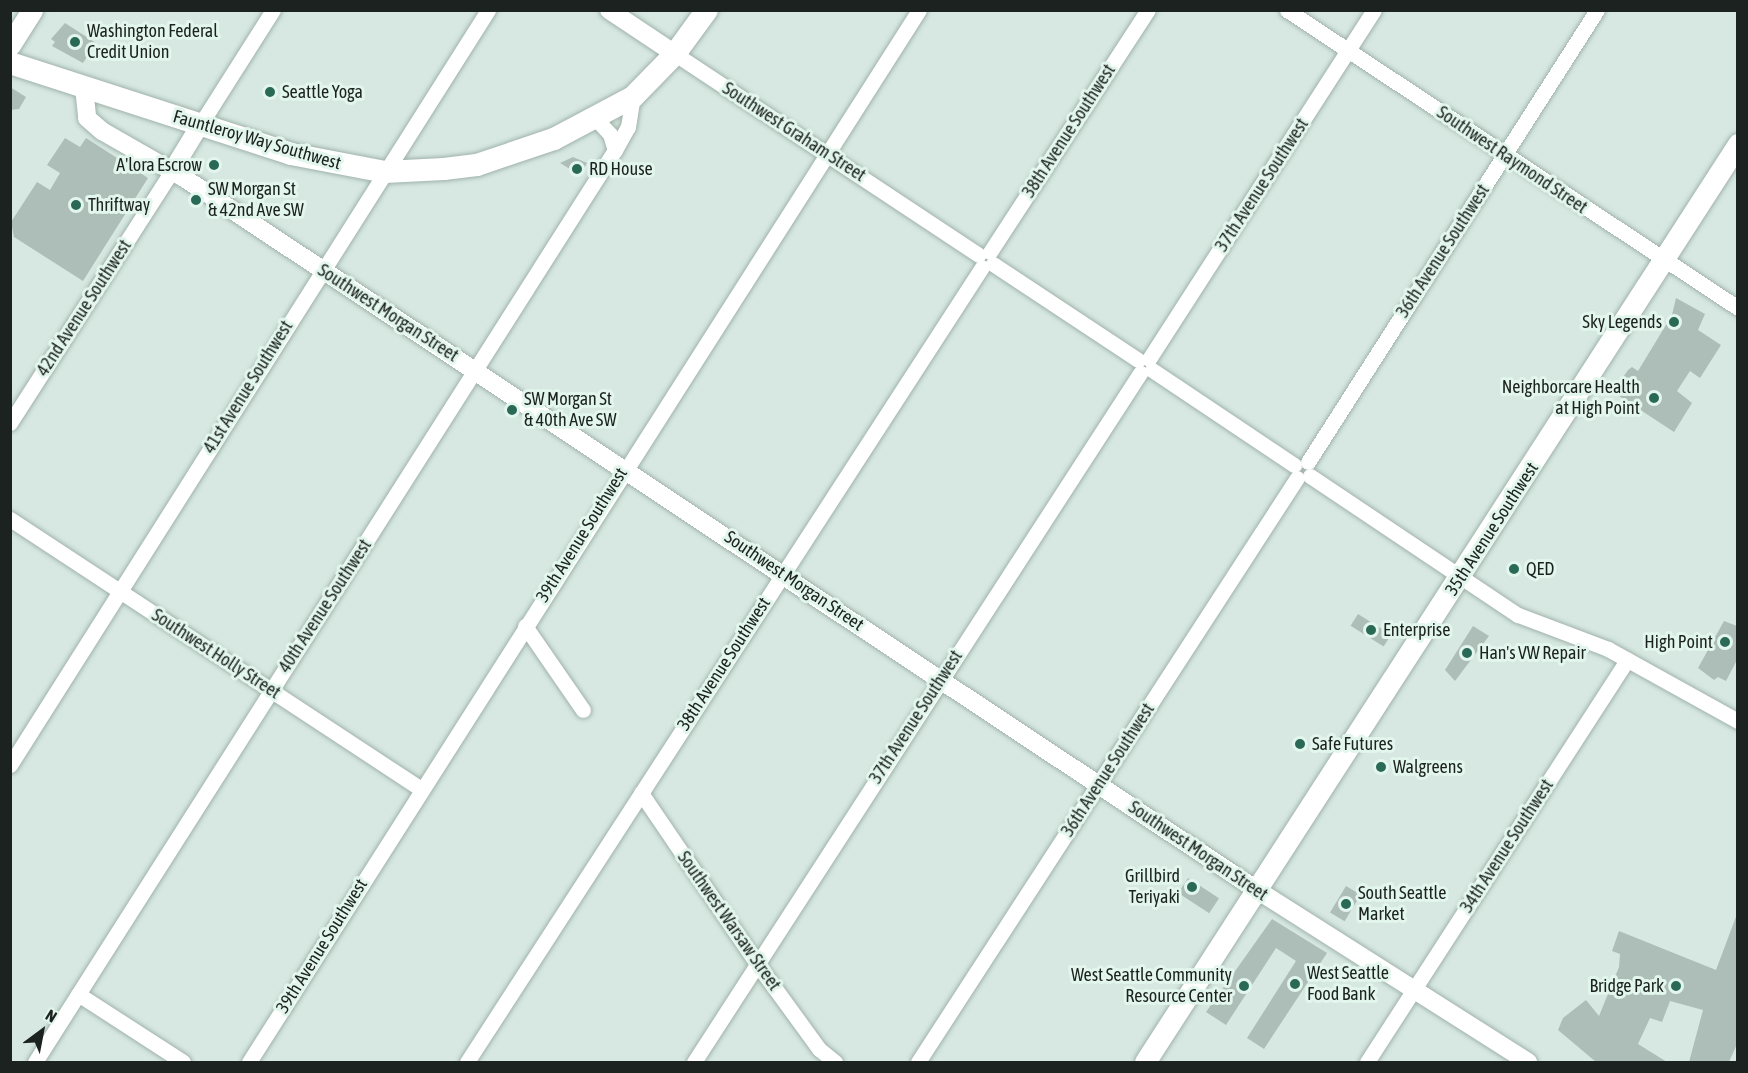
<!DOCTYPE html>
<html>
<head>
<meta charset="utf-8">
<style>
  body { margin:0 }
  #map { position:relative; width:1748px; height:1073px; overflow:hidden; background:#d6e8e1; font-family:"Asap Condensed",sans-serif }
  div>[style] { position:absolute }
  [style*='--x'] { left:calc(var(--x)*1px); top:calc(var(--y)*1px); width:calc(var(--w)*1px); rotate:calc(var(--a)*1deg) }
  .building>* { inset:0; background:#acbeb7; transform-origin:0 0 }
  .roads { filter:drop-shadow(0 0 2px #a0b2ab) drop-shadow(0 0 2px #a0b2ab) }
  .minor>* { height:15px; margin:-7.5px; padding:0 7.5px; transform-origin:7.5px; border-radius:7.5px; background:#fff }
  .tertiary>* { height:18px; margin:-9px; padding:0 9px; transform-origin:9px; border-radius:9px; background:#fff }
  .secondary>* { height:21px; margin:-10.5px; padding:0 10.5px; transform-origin:10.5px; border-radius:10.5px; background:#fff }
  .primary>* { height:22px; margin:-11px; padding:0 11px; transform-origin:11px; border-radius:11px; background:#fff }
  .dots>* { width:16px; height:16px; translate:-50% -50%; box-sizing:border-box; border:3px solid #e3f6ee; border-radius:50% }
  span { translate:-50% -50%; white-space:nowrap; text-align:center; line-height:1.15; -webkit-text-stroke:6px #e3f6ee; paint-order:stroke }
  .poi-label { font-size:18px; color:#1b221f }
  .left { translate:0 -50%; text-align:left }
  .right { translate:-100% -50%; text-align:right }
  .street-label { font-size:18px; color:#1b221f }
  .frame { position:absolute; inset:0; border:12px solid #1b221f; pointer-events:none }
  .north { position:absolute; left:12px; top:1001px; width:60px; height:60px; -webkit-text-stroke:4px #e3f6ee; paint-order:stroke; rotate:32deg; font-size:16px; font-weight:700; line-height:24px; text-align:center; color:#1b221f }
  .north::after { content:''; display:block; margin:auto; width:21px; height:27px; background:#1b221f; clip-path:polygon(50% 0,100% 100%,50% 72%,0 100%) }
</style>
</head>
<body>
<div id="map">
  <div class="building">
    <i style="clip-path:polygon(65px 23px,96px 43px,83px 63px,52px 46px,55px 42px,51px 39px)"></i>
    <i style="clip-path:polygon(10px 87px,26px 97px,19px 109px,10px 110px)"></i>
    <i style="clip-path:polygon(65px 138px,80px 147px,86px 138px,148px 178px,83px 281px,14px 237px,11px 222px,37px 182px,50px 190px,60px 173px,47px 165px)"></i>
    <i style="clip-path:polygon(573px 157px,587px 163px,580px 175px,560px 163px)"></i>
    <i style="clip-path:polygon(1676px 298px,1705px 314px,1698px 330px,1721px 345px,1700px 378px,1690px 371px,1677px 391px,1692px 403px,1674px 432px,1613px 392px,1628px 370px,1632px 367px,1638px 371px,1672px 315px)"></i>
    <i style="left:1358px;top:614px;width:39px;height:14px;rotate:32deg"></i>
    <i style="clip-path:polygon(1724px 621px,1737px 626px,1737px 660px,1726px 681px,1718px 677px,1714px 680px,1698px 668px)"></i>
    <i style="clip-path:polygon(1473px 626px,1489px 636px,1455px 681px,1445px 670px)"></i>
    <i style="left:1188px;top:878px;width:37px;height:18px;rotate:33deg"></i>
    <i style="left:1346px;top:886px;width:17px;height:31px;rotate:31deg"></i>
    <i style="clip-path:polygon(1737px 914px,1737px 1044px,1729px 1062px,1689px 1062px,1703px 1010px,1670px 1001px,1662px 1022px,1650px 1018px,1638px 1044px,1667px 1062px,1596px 1062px,1558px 1030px,1563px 1018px,1586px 1000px,1599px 1016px,1619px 967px,1620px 954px,1612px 951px,1619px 931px,1716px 970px)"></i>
    <i style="clip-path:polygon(1272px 919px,1327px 953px,1264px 1049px,1247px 1038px,1296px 961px,1276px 948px,1226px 1025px,1206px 1012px)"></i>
  </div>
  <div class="roads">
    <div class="minor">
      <i style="--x:1287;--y:10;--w:541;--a:33.45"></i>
      <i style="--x:675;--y:54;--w:364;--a:33.5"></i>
      <i style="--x:596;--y:119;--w:21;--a:47"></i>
      <i style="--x:610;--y:134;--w:17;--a:73"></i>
      <i style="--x:200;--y:125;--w:136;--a:-57.6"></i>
      <i style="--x:990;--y:252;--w:289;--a:-56.9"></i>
      <i style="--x:993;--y:264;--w:174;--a:33.5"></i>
      <i style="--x:1149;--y:359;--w:415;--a:-57.2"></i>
      <i style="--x:1152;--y:370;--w:171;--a:33.8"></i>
      <i style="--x:10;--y:423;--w:300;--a:-57.3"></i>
      <i style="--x:1308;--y:462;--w:536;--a:-57.41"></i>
      <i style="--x:1310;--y:476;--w:250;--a:33.8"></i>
      <i style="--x:1518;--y:615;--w:96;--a:20.7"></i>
      <i style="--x:1608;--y:649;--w:149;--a:29"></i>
      <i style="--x:10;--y:519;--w:492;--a:33.3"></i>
      <i style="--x:525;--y:626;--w:102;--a:55.4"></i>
      <i style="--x:10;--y:765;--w:894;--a:-57.66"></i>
      <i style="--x:641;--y:793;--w:208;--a:55.8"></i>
      <i style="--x:758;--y:965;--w:104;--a:54"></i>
      <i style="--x:819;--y:1049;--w:21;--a:39"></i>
      <i style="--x:78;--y:994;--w:125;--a:32.9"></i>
      <i style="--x:35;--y:1062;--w:1081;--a:-57.55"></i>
      <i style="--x:615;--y:150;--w:26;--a:-61"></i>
      <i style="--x:628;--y:127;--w:30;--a:-81"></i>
      <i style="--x:249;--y:1062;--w:1247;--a:-57.51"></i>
      <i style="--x:467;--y:1062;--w:947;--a:-57.06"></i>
      <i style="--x:694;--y:1062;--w:821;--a:-57.08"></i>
      <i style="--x:918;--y:1062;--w:696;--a:-57.02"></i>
      <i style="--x:1367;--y:1062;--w:479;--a:-57.1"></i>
    </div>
    <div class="tertiary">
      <i style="--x:609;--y:10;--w:79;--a:33.7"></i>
      <i style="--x:84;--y:87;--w:31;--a:84"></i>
      <i style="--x:87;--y:118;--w:20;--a:41"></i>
      <i style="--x:102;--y:131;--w:95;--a:29.8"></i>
      <i style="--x:184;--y:178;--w:1288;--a:33.57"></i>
      <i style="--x:1257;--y:890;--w:321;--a:32.4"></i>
      <i style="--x:172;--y:171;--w:54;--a:-58.7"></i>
    </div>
    <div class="secondary">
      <i style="--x:10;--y:45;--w:41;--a:-57.8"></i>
      <i style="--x:1145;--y:1062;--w:1093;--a:-57.14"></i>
    </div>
    <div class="primary">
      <i style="--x:10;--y:63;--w:295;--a:17.9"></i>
      <i style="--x:291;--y:154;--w:96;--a:10.8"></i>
      <i style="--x:385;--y:172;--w:59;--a:-2.9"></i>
      <i style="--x:444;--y:169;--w:33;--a:-7"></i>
      <i style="--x:477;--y:165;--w:81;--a:-18.7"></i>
      <i style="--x:554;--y:139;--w:89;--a:-28"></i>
      <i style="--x:633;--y:97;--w:60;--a:-45.7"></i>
      <i style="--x:675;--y:54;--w:54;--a:-54"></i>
    </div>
  </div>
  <div class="dots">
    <i style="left:75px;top:42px;background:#2a6956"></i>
    <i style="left:270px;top:92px;background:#2a6956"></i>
    <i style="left:214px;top:165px;background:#2a6956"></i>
    <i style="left:577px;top:169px;background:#2a6956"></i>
    <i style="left:196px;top:200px;background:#2a6956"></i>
    <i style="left:76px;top:205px;background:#2a6956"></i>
    <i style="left:1674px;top:322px;background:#2a6956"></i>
    <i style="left:1654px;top:398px;background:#2a6956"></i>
    <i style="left:512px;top:410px;background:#2a6956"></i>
    <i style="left:1514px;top:569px;background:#2a6956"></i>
    <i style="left:1371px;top:630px;background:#2a6956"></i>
    <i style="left:1725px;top:642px;background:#2a6956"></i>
    <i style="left:1467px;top:653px;background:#2a6956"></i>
    <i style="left:1300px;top:744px;background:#2a6956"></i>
    <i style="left:1381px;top:767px;background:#2a6956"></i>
    <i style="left:1192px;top:887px;background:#2a6956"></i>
    <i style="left:1346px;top:904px;background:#2a6956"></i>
    <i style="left:1295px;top:984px;background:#2a6956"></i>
    <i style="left:1244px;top:986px;background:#2a6956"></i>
    <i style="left:1676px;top:986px;background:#2a6956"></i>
  </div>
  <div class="poi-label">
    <span class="left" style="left:87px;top:42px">Washington Federal<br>Credit Union</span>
    <span class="left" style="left:282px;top:92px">Seattle Yoga</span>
    <span class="right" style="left:202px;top:165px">A'lora Escrow</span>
    <span class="left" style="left:589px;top:169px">RD House</span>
    <span class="left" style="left:208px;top:200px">SW Morgan St<br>&amp; 42nd Ave SW</span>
    <span class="left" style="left:88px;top:205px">Thriftway</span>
    <span class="right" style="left:1662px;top:322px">Sky Legends</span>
    <span class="right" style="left:1640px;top:398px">Neighborcare Health<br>at High Point</span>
    <span class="left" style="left:524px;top:410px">SW Morgan St<br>&amp; 40th Ave SW</span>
    <span class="left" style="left:1526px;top:569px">QED</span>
    <span class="left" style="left:1383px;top:630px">Enterprise</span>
    <span class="right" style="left:1713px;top:642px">High Point</span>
    <span class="left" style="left:1479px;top:653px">Han's VW Repair</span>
    <span class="left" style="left:1312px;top:744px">Safe Futures</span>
    <span class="left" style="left:1393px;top:767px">Walgreens</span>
    <span class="right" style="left:1180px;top:887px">Grillbird<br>Teriyaki</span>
    <span class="left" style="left:1358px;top:904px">South Seattle<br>Market</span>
    <span class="left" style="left:1307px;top:984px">West Seattle<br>Food Bank</span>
    <span class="right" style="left:1232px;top:986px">West Seattle Community<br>Resource Center</span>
    <span class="right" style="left:1664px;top:986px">Bridge Park</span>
  </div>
  <div class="street-label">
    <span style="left:1069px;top:131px;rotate:-57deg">38th Avenue Southwest</span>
    <span style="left:794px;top:132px;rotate:33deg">Southwest Graham Street</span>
    <span style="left:257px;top:140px;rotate:16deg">Fauntleroy Way Southwest</span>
    <span style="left:1512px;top:160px;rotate:34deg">Southwest Raymond Street</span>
    <span style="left:1262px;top:185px;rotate:-57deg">37th Avenue Southwest</span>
    <span style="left:1443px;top:251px;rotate:-57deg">36th Avenue Southwest</span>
    <span style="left:84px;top:308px;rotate:-57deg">42nd Avenue Southwest</span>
    <span style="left:388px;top:313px;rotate:33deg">Southwest Morgan Street</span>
    <span style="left:248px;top:387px;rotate:-58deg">41st Avenue Southwest</span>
    <span style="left:1492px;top:529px;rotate:-57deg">35th Avenue Southwest</span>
    <span style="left:582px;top:535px;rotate:-58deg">39th Avenue Southwest</span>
    <span style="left:794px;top:581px;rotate:34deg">Southwest Morgan Street</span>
    <span style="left:325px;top:606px;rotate:-57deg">40th Avenue Southwest</span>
    <span style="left:216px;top:654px;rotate:33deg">Southwest Holly Street</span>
    <span style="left:724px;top:664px;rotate:-57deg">38th Avenue Southwest</span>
    <span style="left:916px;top:717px;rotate:-57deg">37th Avenue Southwest</span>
    <span style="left:1108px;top:770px;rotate:-57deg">36th Avenue Southwest</span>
    <span style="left:1507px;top:846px;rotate:-57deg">34th Avenue Southwest</span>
    <span style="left:1198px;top:851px;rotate:34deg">Southwest Morgan Street</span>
    <span style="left:729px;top:921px;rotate:55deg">Southwest Warsaw Street</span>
    <span style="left:322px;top:946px;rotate:-58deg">39th Avenue Southwest</span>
  </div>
  <div class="frame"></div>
  <div class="north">N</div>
</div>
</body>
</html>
